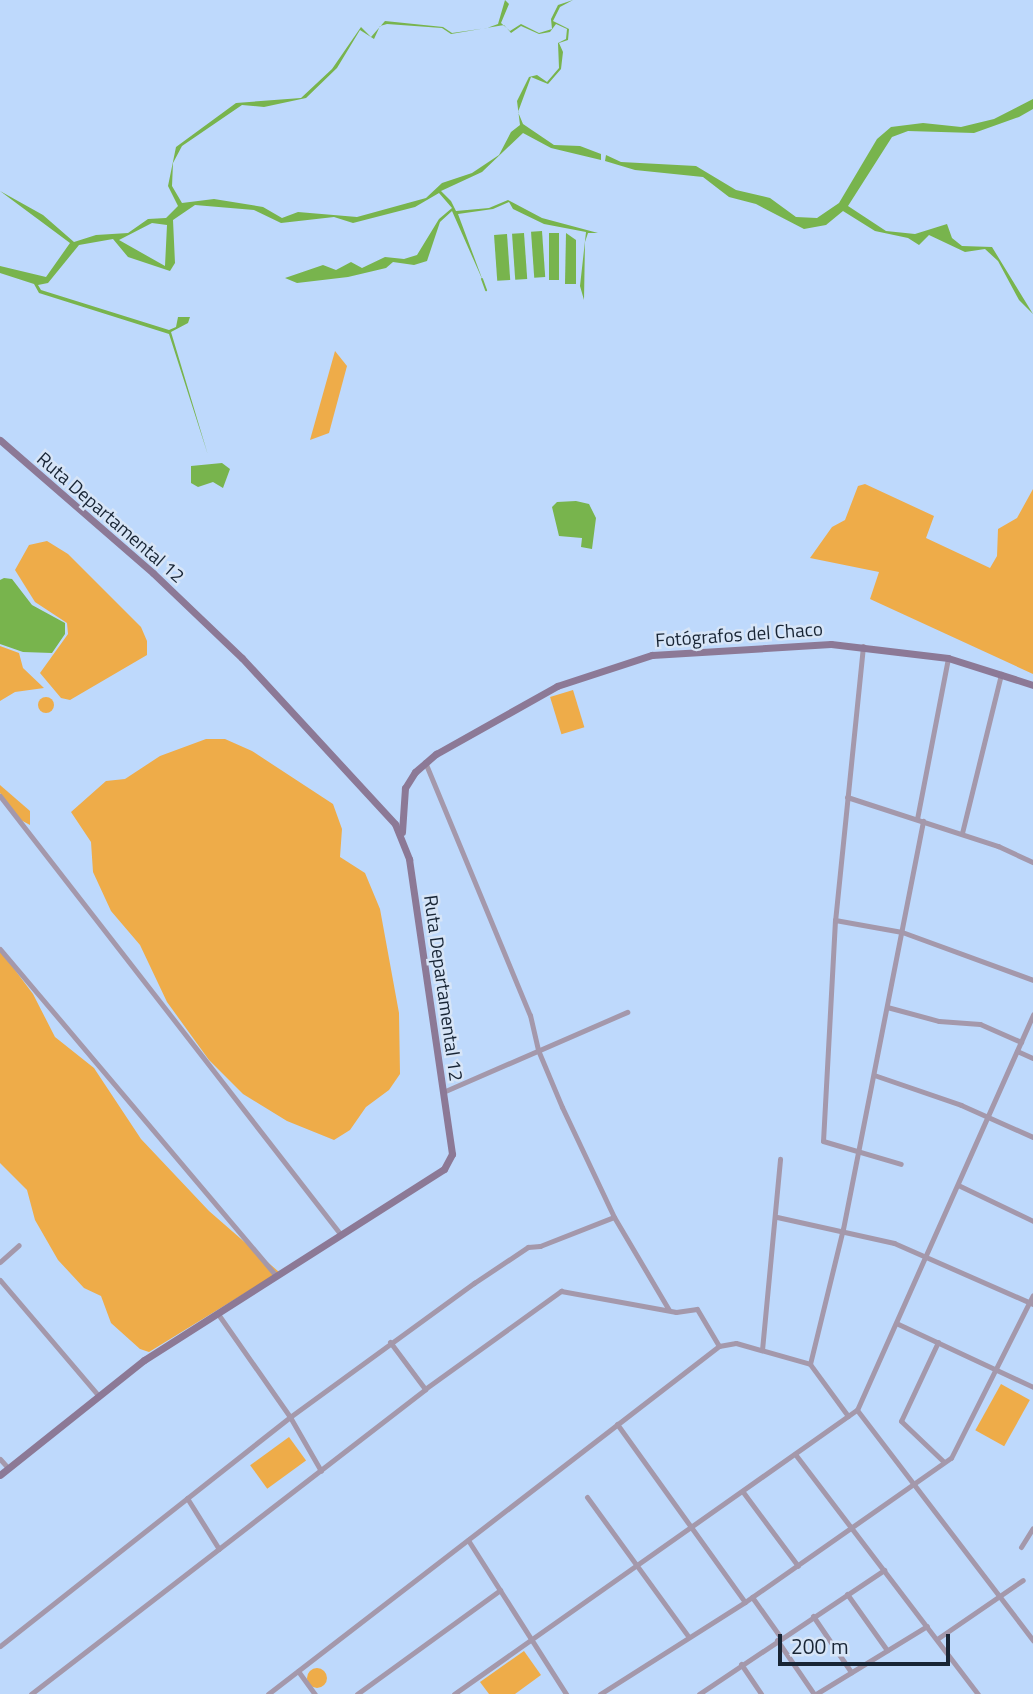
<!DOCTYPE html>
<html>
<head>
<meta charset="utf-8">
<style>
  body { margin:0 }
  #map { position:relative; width:1033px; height:1694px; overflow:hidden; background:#bed9fc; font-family:"Titillium Web",sans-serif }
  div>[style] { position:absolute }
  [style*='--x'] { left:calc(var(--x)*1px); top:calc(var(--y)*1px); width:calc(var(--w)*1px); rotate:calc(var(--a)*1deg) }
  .green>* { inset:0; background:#eeac49; transform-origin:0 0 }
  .round { border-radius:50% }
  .water>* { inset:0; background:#78b44d; transform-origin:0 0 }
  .stream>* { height:2px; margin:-1px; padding:0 1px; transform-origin:1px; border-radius:1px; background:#78b44d }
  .street>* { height:5px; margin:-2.5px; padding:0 2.5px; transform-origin:2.5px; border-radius:2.5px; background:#a498ab }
  .secondary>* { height:7px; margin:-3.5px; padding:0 3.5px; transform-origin:3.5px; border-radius:3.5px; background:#8c7996 }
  span { translate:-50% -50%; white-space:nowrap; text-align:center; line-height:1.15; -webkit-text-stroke:5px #d7e5f7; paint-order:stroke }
  .street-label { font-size:19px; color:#182535 }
  .scale { position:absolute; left:778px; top:1634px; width:172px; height:32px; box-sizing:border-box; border:4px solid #182535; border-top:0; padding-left:9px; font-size:21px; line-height:24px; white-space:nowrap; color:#182535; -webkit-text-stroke:5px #d7e5f7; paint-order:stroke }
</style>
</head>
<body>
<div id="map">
  <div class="green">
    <i style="clip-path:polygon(335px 351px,347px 366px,329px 433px,310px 440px)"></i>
    <i style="clip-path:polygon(865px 484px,934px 516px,926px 538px,990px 568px,997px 556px,998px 529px,1017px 518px,1033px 489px,1033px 674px,870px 599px,879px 572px,810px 558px,832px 527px,845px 520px,858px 486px)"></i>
    <i style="clip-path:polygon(47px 541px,68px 554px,141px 627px,147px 641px,147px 655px,70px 700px,61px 698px,40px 673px,68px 634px,67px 623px,35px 602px,15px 570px,29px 545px)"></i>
    <i style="clip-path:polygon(0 646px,19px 653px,23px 668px,44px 688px,15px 692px,0 701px)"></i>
    <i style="left:573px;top:690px;width:39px;height:24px;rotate:73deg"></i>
    <i class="round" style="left:38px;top:697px;width:16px;height:16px"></i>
    <i style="clip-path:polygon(206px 739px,225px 739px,252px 751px,333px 804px,342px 829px,340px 857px,365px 873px,380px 909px,399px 1013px,400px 1074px,389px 1090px,366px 1107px,350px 1130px,334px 1140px,287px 1121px,243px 1094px,209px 1060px,167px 1002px,140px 945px,111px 911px,93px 872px,91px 842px,71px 812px,106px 781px,125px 779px,160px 756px)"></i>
    <i style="clip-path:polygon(0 785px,30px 811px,30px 825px,17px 818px,0 793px)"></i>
    <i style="clip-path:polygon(0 950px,33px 994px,55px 1037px,94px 1068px,141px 1139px,209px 1211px,279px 1272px,149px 1352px,140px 1349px,111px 1323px,101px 1296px,84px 1288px,58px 1260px,35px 1220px,27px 1190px,0 1163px)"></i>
    <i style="left:1001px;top:1384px;width:33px;height:53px;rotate:29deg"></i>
    <i style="left:289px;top:1437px;width:29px;height:48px;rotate:54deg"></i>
    <i style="clip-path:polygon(524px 1651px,541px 1675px,515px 1694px,489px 1694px,480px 1682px)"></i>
    <i class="round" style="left:307px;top:1668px;width:20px;height:20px"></i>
  </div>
  <div class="water">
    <i style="clip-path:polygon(evenodd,505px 0,509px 4px,501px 23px,510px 31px,521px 24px,539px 33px,552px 29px,551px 19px,558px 5px,573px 0,560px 7px,553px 21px,569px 29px,568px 40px,559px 43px,563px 52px,561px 69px,548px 84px,531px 77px,518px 112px,523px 124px,554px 145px,580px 146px,601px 154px,601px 160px,551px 148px,523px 133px,482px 172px,441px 191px,451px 201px,456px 211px,489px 208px,508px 200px,542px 218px,598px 233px,588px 233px,585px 242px,584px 300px,580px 286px,586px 232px,544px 224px,513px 209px,509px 202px,493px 209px,458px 214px,483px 281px,452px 211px,440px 222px,427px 261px,414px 265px,393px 262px,386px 268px,348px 277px,297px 283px,285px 278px,323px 265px,336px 270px,351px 262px,362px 268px,385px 257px,404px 259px,417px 255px,439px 219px,452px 208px,439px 193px,415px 207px,353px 223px,334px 217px,281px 223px,254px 210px,195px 205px,173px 220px,175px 263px,170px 271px,128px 257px,113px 239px,79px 245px,48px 283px,38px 285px,41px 290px,169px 330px,176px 327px,178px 317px,190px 317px,188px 323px,171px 332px,208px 455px,169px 334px,39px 293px,34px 284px,0 273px,0 266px,46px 277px,70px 243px,0 191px,43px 215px,74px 242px,96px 235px,128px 233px,148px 219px,166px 218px,178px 206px,168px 186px,176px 147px,236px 103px,301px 98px,332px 69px,361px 27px,371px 37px,385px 21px,443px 27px,452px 33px,487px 28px,498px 24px,505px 0,387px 24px,442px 28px,451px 34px,504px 25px,511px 33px,521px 26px,539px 34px,550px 32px,556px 24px,567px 29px,566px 39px,558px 43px,559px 68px,547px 82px,537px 75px,529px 77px,517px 101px,520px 125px,511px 132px,499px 155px,472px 173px,442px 183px,426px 198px,357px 217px,298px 212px,282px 218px,263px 207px,214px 199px,182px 203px,172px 186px,173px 163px,182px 146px,242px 105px,264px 107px,306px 98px,337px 68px,360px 30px,374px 39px,380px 26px,387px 24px,505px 0,152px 223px,167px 225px,165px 266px,119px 240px,152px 223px)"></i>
    <i style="clip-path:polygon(1033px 99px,1033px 109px,1019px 117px,974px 133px,908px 131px,892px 137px,848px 206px,886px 231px,915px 234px,947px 224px,952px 238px,962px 246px,992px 247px,1033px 314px,1019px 300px,998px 261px,985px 249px,965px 252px,929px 235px,919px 245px,908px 238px,875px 231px,843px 211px,826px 225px,804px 229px,756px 204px,729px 197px,703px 177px,635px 170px,605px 161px,606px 155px,621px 162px,696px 166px,736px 190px,770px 198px,796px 217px,817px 218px,839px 203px,877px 139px,891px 127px,923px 123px,961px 127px,994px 119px)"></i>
    <i style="left:542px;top:231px;width:46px;height:11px;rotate:86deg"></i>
    <i style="left:524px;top:233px;width:46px;height:12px;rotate:86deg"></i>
    <i style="left:549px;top:233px;width:10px;height:47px"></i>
    <i style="clip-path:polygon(566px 233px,576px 240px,576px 284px,565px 284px)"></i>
    <i style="left:507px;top:234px;width:46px;height:13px;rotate:86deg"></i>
    <i style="clip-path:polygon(222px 463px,230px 469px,223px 488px,213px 482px,198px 487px,191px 483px,191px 466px)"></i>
    <i style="clip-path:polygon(576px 501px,589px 504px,596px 518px,592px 549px,581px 547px,582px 538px,559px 536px,552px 507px,557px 502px)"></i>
    <i style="clip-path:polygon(4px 578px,12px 579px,32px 605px,65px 623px,65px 634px,52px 653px,23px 652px,0 644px,0 580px)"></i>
  </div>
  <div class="stream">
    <i style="--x:482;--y:279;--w:12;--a:70"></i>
  </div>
  <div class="street">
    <i style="--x:863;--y:646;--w:275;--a:95.8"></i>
    <i style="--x:835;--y:920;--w:221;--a:93.1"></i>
    <i style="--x:823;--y:1141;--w:81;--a:16.4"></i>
    <i style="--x:425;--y:762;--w:274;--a:67.5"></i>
    <i style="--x:530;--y:1015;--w:36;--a:77"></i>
    <i style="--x:538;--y:1050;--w:62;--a:67.2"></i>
    <i style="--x:562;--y:1107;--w:122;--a:64.7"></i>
    <i style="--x:614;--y:1217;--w:108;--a:59.4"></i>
    <i style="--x:0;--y:796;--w:556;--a:52.16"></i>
    <i style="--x:847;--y:797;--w:159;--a:18"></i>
    <i style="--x:998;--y:846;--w:38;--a:25"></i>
    <i style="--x:917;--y:819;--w:164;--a:-79.1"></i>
    <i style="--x:962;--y:833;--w:164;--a:-76.2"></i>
    <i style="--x:835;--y:920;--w:68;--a:10.2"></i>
    <i style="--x:902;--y:932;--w:140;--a:20.1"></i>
    <i style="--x:0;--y:949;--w:428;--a:49.8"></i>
    <i style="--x:887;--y:1007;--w:54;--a:15.1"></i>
    <i style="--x:939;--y:1021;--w:41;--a:4.2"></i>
    <i style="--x:980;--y:1024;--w:45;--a:23.7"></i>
    <i style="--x:1017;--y:1051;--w:17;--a:24"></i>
    <i style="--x:874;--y:1075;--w:92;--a:19"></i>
    <i style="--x:961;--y:1105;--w:79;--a:24"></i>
    <i style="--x:443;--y:1092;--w:201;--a:-23.5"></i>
    <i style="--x:958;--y:1185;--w:83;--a:25.6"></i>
    <i style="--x:777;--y:1217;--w:120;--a:12.5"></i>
    <i style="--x:894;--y:1243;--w:152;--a:23.7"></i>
    <i style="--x:0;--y:1262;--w:25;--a:-42"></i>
    <i style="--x:0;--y:1280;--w:151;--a:49.6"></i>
    <i style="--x:218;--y:1314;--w:126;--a:55"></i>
    <i style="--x:290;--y:1417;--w:62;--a:60.1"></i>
    <i style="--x:896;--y:1323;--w:151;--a:25"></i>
    <i style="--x:390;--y:1342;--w:59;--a:53.3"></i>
    <i style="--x:938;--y:1342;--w:87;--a:115.1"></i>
    <i style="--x:901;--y:1421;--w:59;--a:43.6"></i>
    <i style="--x:762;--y:1350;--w:192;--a:-84.6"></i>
    <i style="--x:857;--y:1410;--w:290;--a:52.6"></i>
    <i style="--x:848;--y:1416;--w:64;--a:-126.2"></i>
    <i style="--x:810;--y:1364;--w:139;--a:-76.3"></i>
    <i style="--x:843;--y:1229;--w:416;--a:-78.9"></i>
    <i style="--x:617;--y:1424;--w:219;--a:54.3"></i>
    <i style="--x:795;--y:1454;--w:302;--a:52.7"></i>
    <i style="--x:0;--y:1459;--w:12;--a:48"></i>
    <i style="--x:743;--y:1492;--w:92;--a:53.4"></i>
    <i style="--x:587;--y:1497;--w:172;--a:54"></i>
    <i style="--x:187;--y:1498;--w:60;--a:57.9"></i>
    <i style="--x:468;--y:1540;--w:183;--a:57.5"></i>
    <i style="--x:1021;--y:1547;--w:22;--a:-58"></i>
    <i style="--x:847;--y:1594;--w:69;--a:54.5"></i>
    <i style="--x:752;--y:1597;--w:50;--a:54.7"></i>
    <i style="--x:813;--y:1616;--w:68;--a:55.8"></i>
    <i style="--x:937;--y:1639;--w:104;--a:-34.5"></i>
    <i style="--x:777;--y:1640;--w:65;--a:55.6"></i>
    <i style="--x:0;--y:1646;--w:370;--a:-38.3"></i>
    <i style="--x:290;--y:1417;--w:228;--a:-36.1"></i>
    <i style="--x:474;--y:1283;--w:65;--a:-33.7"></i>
    <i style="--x:528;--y:1247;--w:12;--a:-5"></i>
    <i style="--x:540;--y:1246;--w:79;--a:-21.4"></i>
    <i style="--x:741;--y:1664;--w:36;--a:56"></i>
    <i style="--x:298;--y:1671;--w:29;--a:54"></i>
    <i style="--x:31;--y:1694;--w:498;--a:-37.7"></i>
    <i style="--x:425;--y:1389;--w:168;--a:-35.8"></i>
    <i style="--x:561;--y:1291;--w:117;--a:10.3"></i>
    <i style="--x:676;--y:1312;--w:21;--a:-8"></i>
    <i style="--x:697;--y:1309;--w:43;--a:59.3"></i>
    <i style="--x:268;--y:1694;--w:570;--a:-37.65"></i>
    <i style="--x:719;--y:1346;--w:17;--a:-10"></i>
    <i style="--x:736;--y:1343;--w:77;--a:15.8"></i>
    <i style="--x:357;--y:1694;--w:177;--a:-36"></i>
    <i style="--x:454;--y:1694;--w:493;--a:-35.2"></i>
    <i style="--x:857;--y:1410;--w:433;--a:-66"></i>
    <i style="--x:600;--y:1694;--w:172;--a:-32.4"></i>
    <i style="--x:745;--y:1602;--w:251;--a:-35"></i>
    <i style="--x:951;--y:1458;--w:182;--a:-63.3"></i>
    <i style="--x:699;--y:1694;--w:223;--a:-33.8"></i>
    <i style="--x:816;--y:1694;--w:130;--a:-31.5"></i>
  </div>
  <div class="secondary">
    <i style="--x:0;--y:440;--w:203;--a:41"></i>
    <i style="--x:153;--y:573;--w:123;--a:43.7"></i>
    <i style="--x:242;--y:658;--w:226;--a:47.3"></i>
    <i style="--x:395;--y:824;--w:38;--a:68"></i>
    <i style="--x:409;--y:859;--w:298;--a:81.7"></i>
    <i style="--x:452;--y:1154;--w:17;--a:118"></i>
    <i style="--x:444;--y:1169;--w:356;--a:147.5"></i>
    <i style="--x:144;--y:1360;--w:184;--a:141.4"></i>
    <i style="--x:402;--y:832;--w:44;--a:-86.1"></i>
    <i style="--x:405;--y:788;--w:19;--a:-58"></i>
    <i style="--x:415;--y:772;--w:28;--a:-41"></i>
    <i style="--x:436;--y:754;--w:139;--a:-29.3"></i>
    <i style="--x:557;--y:686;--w:100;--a:-18.1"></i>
    <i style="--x:652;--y:655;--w:179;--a:-3.5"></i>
    <i style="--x:831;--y:644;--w:118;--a:6.8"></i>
    <i style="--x:948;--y:658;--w:89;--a:17.6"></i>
  </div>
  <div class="street-label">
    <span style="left:111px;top:517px;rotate:41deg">Ruta Departamental 12</span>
    <span style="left:739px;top:634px;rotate:-4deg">Fotógrafos del Chaco</span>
    <span style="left:444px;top:988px;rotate:82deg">Ruta Departamental 12</span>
  </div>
  <div class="scale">200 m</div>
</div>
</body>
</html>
